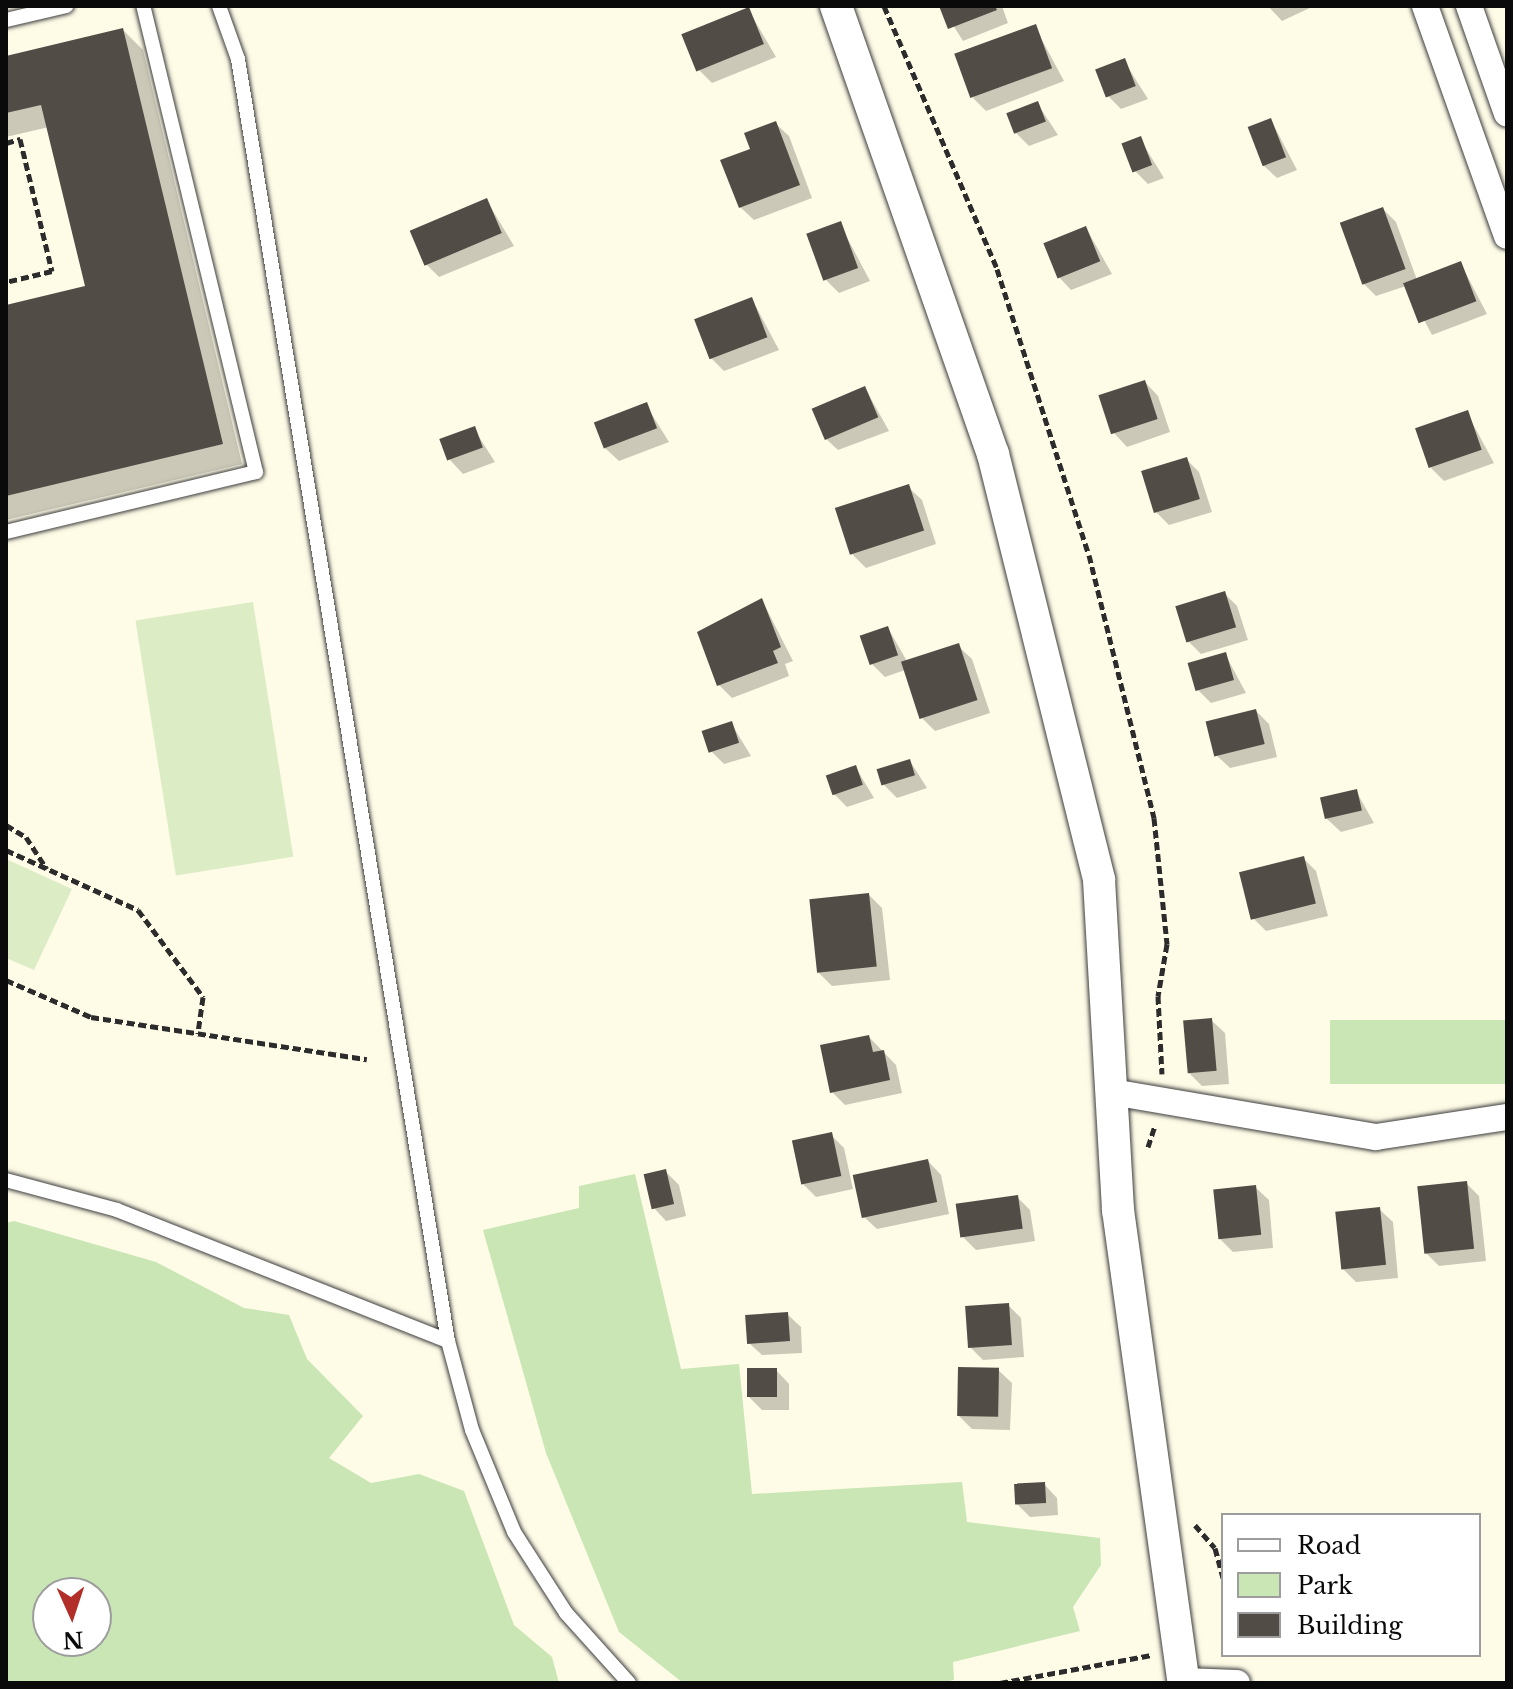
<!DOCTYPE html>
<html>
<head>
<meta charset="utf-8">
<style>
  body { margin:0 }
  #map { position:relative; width:1513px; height:1689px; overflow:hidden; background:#fefbe7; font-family:"Libre Baskerville",serif }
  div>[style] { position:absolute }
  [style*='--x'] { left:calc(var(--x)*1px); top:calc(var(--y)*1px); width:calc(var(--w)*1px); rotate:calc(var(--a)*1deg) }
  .green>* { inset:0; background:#c9e6b4; transform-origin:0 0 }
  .pitch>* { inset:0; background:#dcedc5; transform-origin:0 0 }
  .shadow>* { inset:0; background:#0003 }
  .building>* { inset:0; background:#524c47; transform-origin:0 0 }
  .path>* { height:5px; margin-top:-2.5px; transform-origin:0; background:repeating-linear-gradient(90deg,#2c2c2c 0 8px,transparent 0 12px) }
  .roads { filter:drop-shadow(0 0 2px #3d3d3d) drop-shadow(0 0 2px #3d3d3d) }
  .service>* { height:14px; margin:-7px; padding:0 7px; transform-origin:7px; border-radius:7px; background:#fff }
  .minor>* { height:26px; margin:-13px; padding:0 13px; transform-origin:13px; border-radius:13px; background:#fff }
  .tertiary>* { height:32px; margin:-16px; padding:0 16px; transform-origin:16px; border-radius:16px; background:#fff }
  span { translate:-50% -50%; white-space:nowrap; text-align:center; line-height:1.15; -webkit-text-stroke:8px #fff; paint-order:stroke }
  .frame { position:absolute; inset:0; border:8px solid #0a0a0a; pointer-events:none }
  .legend { position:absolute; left:1221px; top:1513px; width:260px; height:144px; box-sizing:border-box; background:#fff; border:2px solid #9d9d9d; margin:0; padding:10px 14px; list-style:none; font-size:24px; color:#0a0a0a }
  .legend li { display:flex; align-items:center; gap:16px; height:40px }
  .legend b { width:40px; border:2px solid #9d9d9d }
  .north { position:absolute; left:32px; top:1577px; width:80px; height:80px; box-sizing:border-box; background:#fff; border:2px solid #9d9d9d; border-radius:50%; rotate:177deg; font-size:22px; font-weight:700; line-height:32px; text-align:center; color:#0a0a0a }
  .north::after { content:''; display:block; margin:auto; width:28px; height:36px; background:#b22e29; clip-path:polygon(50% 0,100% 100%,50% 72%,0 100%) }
</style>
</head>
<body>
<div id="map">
  <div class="green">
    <i style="left:1507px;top:1020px;width:64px;height:177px;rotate:90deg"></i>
    <i style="clip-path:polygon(635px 1174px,681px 1369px,739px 1364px,752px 1494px,962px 1482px,967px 1522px,1100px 1538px,1101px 1565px,1073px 1607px,1080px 1631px,953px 1662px,954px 1680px,937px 1683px,683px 1683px,619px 1632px,546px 1453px,483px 1230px,579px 1208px,579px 1186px)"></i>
    <i style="clip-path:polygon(evenodd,14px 1221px,156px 1262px,244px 1308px,289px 1315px,307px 1359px,363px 1416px,329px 1458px,371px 1483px,419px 1474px,464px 1491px,514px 1625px,552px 1657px,559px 1683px,6px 1683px,6px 1223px,14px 1221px,48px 1593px,96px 1593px,96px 1641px,48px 1641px,48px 1593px)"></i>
  </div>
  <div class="pitch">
    <i style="left:253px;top:602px;width:258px;height:119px;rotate:81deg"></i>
    <i style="clip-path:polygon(6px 859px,72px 889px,34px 970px,6px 958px)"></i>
  </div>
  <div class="shadow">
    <i style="clip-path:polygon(941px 6px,1002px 6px,1008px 23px,963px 41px)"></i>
    <i style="clip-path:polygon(1314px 6px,1282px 21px,1268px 6px)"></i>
    <i style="clip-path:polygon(748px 9px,776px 57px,712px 83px,699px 70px)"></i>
    <i style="clip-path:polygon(1035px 27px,1064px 81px,986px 111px,973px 98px)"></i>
    <i style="clip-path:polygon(123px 30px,143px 50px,242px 464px,6px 520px,6px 307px,87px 288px,49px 127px,6px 137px,6px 58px)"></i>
    <i style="clip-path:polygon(1124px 61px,1148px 99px,1121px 109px,1108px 96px)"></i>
    <i style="clip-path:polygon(1037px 103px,1058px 135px,1029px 146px,1016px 133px)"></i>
    <i style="clip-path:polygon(1271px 120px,1297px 170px,1277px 178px,1263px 165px)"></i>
    <i style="clip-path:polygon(775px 123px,789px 136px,812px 198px,754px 220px,740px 207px,753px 150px)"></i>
    <i style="clip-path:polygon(1140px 139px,1164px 178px,1148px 184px,1135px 171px)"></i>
    <i style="clip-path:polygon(487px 201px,514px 246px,439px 277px,426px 264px)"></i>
    <i style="clip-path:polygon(1383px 209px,1396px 222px,1417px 280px,1461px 264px,1487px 314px,1432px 335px,1406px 286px,1376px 296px,1363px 283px)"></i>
    <i style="clip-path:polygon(840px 224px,870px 281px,839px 293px,826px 280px)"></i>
    <i style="clip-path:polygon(1086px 228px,1112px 274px,1071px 290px,1058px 276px)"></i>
    <i style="clip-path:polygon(752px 299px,779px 350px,724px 371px,711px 358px)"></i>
    <i style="clip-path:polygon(1145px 382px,1158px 396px,1170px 432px,1127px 447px,1114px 433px)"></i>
    <i style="clip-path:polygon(865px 388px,889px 431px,838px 450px,824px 437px)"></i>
    <i style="clip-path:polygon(646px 405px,669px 442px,619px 461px,605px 448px)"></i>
    <i style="clip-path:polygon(1467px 413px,1494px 463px,1444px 481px,1431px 468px)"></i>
    <i style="clip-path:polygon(474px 429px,495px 462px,463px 474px,450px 460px)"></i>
    <i style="clip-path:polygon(1186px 459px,1199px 472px,1212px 512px,1169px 525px,1156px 512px)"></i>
    <i style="clip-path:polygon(908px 487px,922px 500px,936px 544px,866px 568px,852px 554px)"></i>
    <i style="clip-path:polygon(1224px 593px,1237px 606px,1248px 640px,1201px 654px,1188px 641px)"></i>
    <i style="clip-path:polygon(762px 600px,793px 661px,785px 664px,789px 676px,732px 698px,719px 685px)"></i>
    <i style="clip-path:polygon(888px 628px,908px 663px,958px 646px,972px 659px,990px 713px,935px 731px,922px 718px,905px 670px,885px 677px,871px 663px)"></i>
    <i style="clip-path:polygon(1225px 654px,1246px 693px,1211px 703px,1198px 690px)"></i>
    <i style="clip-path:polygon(1256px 711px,1269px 724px,1277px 757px,1230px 768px,1216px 755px)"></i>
    <i style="clip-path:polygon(731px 723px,751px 756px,724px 764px,711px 751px)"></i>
    <i style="clip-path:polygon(910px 761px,927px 788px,897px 798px,884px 785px)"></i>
    <i style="clip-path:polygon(856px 768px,874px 798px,847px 807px,834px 794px)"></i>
    <i style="clip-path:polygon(1356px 791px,1374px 823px,1341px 832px,1327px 819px)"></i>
    <i style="clip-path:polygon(1303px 858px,1316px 871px,1328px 916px,1266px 931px,1253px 918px)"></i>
    <i style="clip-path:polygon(869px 895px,882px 908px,890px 980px,832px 986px,818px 972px)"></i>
    <i style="clip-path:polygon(1211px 1020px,1225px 1033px,1229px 1084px,1202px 1086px,1189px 1073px)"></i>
    <i style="clip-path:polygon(869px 1037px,896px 1065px,902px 1093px,845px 1105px,832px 1092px)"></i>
    <i style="clip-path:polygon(831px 1135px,844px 1148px,853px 1189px,816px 1197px,803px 1184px)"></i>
    <i style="clip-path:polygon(928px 1161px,941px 1175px,949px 1214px,877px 1229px,863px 1216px)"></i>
    <i style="clip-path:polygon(666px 1172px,679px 1185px,686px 1216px,666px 1221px,653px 1207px)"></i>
    <i style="clip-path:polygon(1466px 1183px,1479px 1196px,1486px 1261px,1439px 1266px,1426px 1253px)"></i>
    <i style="clip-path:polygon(1255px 1187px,1269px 1200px,1273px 1248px,1233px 1252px,1220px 1239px)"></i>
    <i style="clip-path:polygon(1017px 1197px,1030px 1210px,1035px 1241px,976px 1250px,963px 1237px)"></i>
    <i style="clip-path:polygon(1379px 1209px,1393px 1222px,1398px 1278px,1356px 1282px,1343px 1269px)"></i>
    <i style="clip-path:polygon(1008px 1305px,1021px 1318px,1024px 1357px,983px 1360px,970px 1347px)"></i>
    <i style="clip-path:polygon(787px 1314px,801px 1327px,802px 1353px,762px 1355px,748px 1342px)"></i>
    <i style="clip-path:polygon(776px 1370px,789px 1384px,789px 1410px,762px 1410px,749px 1397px)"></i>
    <i style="clip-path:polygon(998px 1370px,1012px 1383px,1010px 1430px,972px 1429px,959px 1416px)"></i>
    <i style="clip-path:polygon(1044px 1484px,1057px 1498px,1058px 1515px,1030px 1517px,1017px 1504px)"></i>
  </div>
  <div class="building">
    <i style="clip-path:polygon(939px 6px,995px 6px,997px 10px,948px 29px)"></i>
    <i style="left:749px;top:7px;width:40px;height:73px;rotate:68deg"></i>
    <i style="left:1036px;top:24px;width:47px;height:87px;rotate:70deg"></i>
    <i style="clip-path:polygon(123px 28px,223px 444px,6px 496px,6px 305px,85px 286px,41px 105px,6px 113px,6px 56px)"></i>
    <i style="left:1125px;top:58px;width:30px;height:32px;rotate:69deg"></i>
    <i style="left:1038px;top:101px;width:22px;height:34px;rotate:69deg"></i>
    <i style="left:1271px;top:118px;width:42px;height:25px;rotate:69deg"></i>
    <i style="clip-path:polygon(776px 121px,800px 185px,739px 208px,720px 160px,750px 149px,744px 133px)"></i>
    <i style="left:1141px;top:136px;width:31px;height:21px;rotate:69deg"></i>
    <i style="left:487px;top:198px;width:38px;height:84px;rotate:67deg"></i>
    <i style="left:1383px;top:207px;width:66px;height:46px;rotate:70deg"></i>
    <i style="left:841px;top:221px;width:50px;height:37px;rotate:70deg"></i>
    <i style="left:1086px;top:226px;width:38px;height:46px;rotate:68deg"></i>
    <i style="left:1461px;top:261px;width:43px;height:62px;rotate:69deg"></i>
    <i style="left:752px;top:297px;width:43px;height:62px;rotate:69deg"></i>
    <i style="left:1145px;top:380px;width:41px;height:49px;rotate:72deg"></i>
    <i style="left:865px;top:386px;width:34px;height:58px;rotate:67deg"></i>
    <i style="left:647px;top:402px;width:28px;height:57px;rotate:69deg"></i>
    <i style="left:1468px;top:410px;width:42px;height:56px;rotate:71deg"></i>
    <i style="left:475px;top:426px;width:23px;height:38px;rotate:70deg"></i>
    <i style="left:1187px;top:457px;width:44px;height:48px;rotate:73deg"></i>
    <i style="left:909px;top:484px;width:49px;height:78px;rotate:72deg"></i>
    <i style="left:1225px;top:591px;width:38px;height:52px;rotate:73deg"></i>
    <i style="clip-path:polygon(762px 598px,781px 647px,773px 651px,778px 663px,717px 686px,697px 632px)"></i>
    <i style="left:888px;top:626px;width:31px;height:30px;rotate:71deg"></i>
    <i style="left:959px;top:643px;width:60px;height:61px;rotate:72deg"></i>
    <i style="left:1226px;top:652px;width:29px;height:40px;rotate:74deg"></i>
    <i style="left:1256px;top:709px;width:36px;height:52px;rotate:76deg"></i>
    <i style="left:732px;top:721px;width:23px;height:32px;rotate:72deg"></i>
    <i style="left:910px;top:759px;width:17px;height:35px;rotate:73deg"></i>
    <i style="left:856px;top:765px;width:21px;height:32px;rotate:71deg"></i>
    <i style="left:1357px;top:789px;width:22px;height:38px;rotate:77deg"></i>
    <i style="left:1304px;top:856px;width:49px;height:67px;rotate:76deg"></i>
    <i style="left:869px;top:893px;width:74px;height:60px;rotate:84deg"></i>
    <i style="left:1212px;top:1018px;width:53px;height:29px;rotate:85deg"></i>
    <i style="clip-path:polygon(869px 1035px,873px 1052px,884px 1050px,890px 1080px,830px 1093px,820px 1045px)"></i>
    <i style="left:832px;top:1132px;width:45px;height:41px;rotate:78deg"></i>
    <i style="left:928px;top:1159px;width:44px;height:77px;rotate:78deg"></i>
    <i style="left:666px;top:1169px;width:36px;height:23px;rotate:77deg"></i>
    <i style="left:1467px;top:1181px;width:68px;height:50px;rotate:84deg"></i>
    <i style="left:1256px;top:1185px;width:50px;height:43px;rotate:84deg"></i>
    <i style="left:1018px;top:1195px;width:34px;height:63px;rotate:82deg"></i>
    <i style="left:1380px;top:1207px;width:58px;height:45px;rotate:84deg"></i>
    <i style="left:1009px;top:1303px;width:42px;height:44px;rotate:86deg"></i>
    <i style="left:788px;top:1312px;width:29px;height:43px;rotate:86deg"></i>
    <i style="left:958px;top:1367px;width:41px;height:49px;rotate:1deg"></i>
    <i style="left:747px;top:1368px;width:30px;height:29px"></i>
    <i style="left:1045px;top:1482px;width:21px;height:31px;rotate:87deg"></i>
  </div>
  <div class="path">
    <i style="--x:884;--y:6;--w:286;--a:66.7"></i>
    <i style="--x:997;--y:269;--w:300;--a:72.2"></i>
    <i style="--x:1089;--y:555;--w:271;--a:76.1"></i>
    <i style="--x:1154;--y:818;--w:127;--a:84.1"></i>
    <i style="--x:1167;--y:944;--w:53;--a:99.8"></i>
    <i style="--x:1158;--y:996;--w:78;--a:87.1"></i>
    <i style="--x:6;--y:143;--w:15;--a:-16"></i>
    <i style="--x:20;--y:139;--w:136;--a:76.4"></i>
    <i style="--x:52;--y:271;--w:47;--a:166.6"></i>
    <i style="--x:6;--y:825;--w:23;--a:31"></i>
    <i style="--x:26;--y:837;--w:38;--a:57"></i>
    <i style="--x:6;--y:850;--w:145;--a:24.4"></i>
    <i style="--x:138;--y:910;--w:109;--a:53.2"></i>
    <i style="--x:203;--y:997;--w:37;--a:98"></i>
    <i style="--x:6;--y:980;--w:93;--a:23.5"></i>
    <i style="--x:91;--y:1017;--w:279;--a:8.7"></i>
    <i style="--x:1148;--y:1147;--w:22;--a:-72"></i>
    <i style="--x:1195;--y:1525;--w:30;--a:49"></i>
    <i style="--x:1215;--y:1548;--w:31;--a:75"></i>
    <i style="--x:1000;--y:1683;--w:154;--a:-10.5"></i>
  </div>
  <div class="roads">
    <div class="service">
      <i style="--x:219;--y:6;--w:56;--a:70.3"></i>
      <i style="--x:238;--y:59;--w:1299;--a:80.7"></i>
      <i style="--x:448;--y:1341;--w:92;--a:74.9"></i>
      <i style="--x:472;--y:1430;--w:110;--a:67.6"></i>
      <i style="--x:514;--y:1532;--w:96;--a:57.3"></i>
      <i style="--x:566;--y:1613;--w:94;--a:48"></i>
      <i style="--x:6;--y:20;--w:62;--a:-13.1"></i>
      <i style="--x:6;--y:532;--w:257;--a:-13.5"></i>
      <i style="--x:256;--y:472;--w:480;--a:-103.6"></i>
      <i style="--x:6;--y:1180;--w:115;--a:15.1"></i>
      <i style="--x:117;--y:1210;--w:356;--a:21.6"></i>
    </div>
    <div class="minor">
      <i style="--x:1425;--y:6;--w:244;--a:70.4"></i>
      <i style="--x:1469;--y:6;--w:114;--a:70.6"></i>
      <i style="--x:1112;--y:1092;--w:268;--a:9.7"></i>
      <i style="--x:1376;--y:1137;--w:133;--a:-8.7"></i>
      <i style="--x:1183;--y:1681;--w:54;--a:2.1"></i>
    </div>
    <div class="tertiary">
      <i style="--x:836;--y:6;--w:475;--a:70.7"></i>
      <i style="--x:993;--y:454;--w:439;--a:76"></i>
      <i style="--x:1099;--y:880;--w:331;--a:86.7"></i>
      <i style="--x:1118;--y:1210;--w:478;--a:82.1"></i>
    </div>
  </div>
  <div class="frame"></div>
  <ul class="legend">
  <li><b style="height:10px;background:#fff"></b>Road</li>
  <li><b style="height:22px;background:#c9e6b4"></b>Park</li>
  <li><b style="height:22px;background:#524c47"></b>Building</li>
  </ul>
  <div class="north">N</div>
</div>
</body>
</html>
